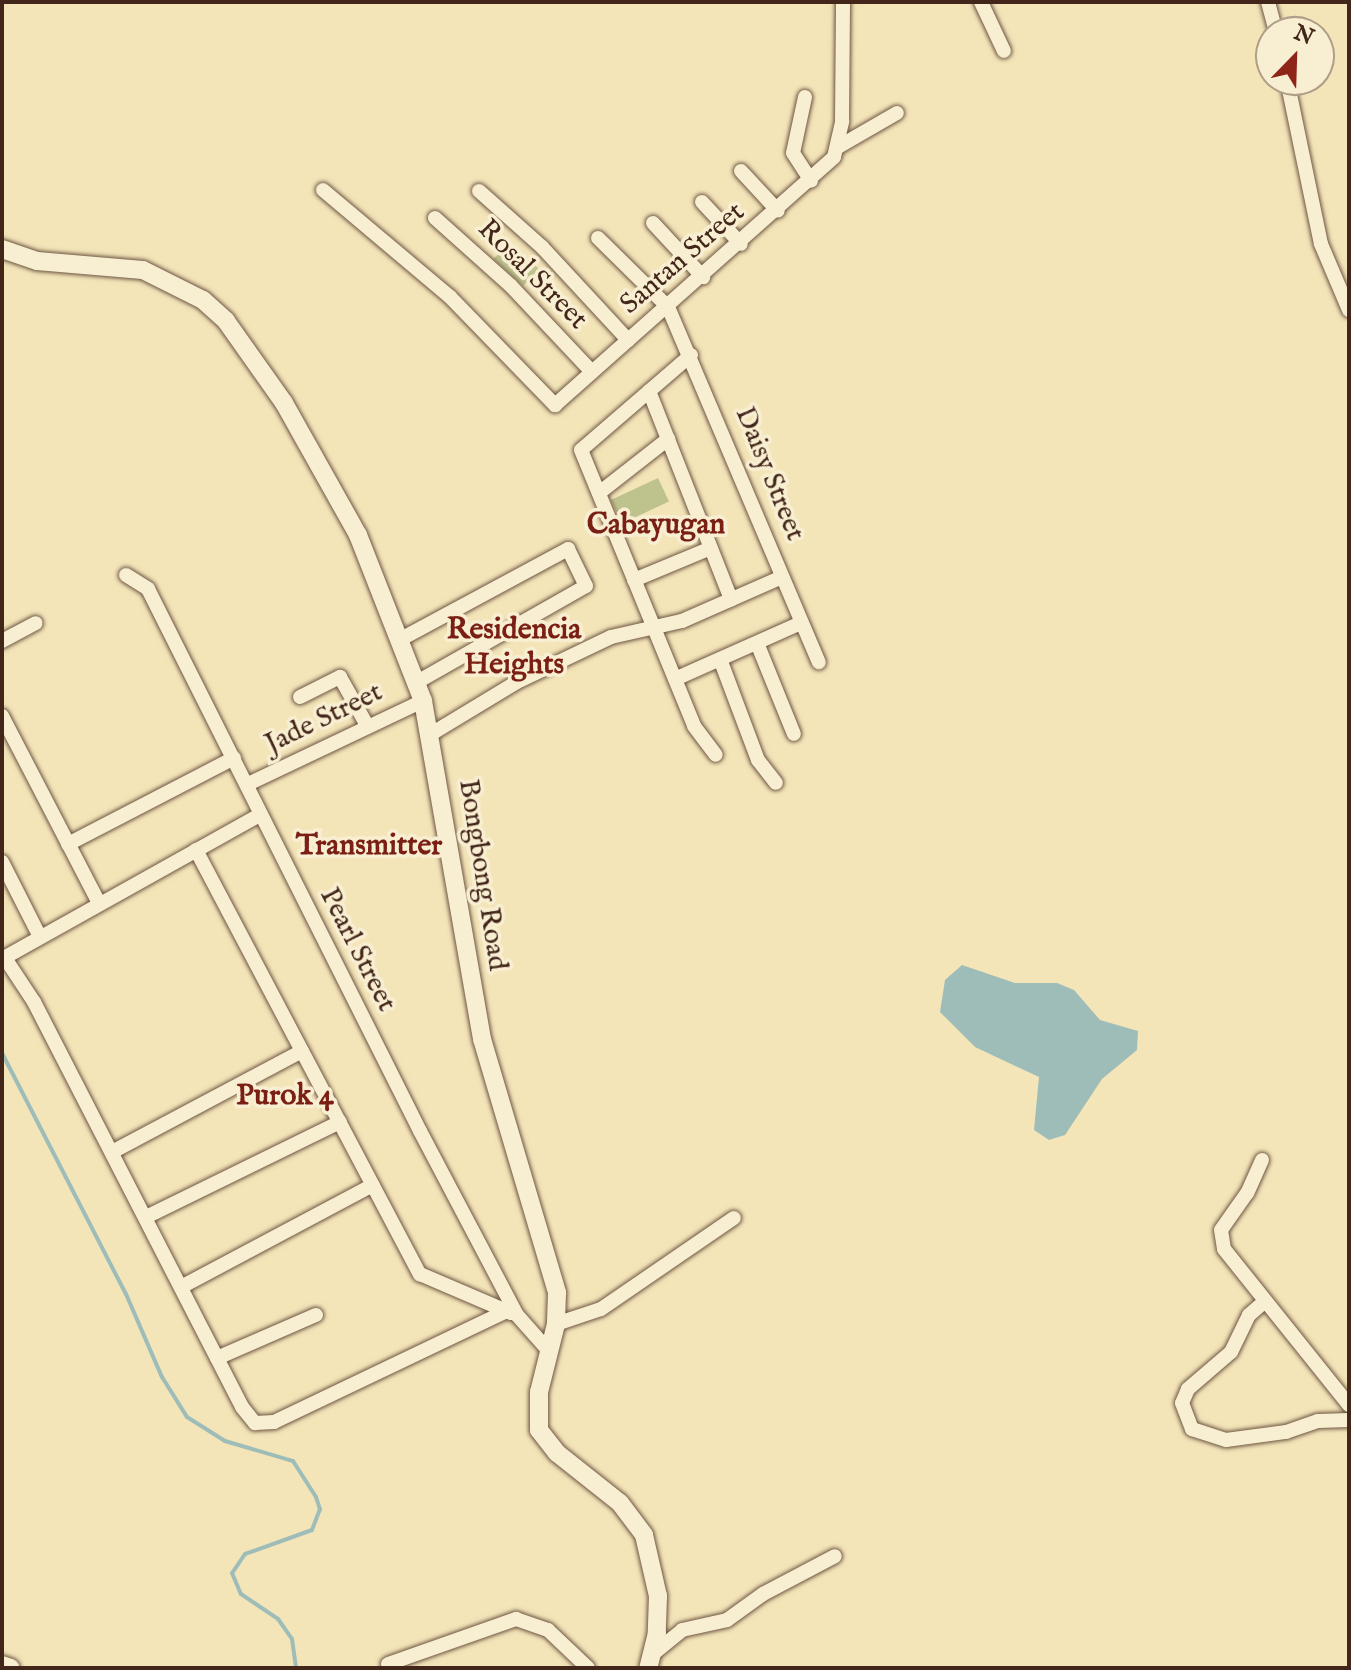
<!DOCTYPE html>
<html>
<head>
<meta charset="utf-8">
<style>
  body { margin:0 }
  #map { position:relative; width:1351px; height:1670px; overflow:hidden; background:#f4e5b9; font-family:"IM FELL English",serif }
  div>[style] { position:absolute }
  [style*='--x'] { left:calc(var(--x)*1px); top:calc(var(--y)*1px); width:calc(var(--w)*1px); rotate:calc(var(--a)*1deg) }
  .green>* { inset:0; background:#bec38e; transform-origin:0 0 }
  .water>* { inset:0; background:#9ebdb8 }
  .stream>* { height:4px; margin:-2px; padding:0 2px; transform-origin:2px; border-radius:2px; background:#9ebdb8 }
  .roads { filter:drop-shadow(0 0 2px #6e5642) drop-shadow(0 0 2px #6e5642) }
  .minor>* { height:14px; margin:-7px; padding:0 7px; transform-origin:7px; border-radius:7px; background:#f8eed2 }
  .tertiary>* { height:18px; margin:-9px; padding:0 9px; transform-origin:9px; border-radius:9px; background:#f8eed2 }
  span { translate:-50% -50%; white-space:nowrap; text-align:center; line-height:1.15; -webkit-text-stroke:7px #f8eed2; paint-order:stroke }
  .street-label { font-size:28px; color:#42261a }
  .neighbourhood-label { font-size:30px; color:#7a1f14; font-weight:700 }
  .frame { position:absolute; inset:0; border:4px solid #42261a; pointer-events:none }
  .north { position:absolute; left:1255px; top:16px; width:80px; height:80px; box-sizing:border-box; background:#f8eed2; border:2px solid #af9e88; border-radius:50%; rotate:23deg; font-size:22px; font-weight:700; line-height:32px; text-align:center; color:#42261a }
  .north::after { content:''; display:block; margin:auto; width:28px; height:36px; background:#8f2418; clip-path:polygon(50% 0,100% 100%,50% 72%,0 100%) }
</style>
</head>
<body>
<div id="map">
  <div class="green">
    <i style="left:509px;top:242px;width:40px;height:23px;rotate:42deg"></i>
    <i style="left:658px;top:478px;width:26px;height:52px;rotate:65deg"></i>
  </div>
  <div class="water">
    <i style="clip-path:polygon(962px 965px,1015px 983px,1057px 983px,1074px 990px,1100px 1020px,1138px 1031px,1137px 1050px,1102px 1079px,1065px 1135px,1049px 1140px,1034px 1130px,1039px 1077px,975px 1047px,940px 1012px,945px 980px)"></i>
  </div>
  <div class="stream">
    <i style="--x:2;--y:1053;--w:271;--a:62.8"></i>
    <i style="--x:126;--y:1294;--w:90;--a:66.6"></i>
    <i style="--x:162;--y:1377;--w:47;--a:58"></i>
    <i style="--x:187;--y:1417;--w:45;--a:32.3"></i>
    <i style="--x:225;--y:1441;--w:71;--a:16.4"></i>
    <i style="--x:293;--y:1461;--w:43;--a:57.4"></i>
    <i style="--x:316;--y:1497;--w:13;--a:72"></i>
    <i style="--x:320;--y:1509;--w:22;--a:111"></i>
    <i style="--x:312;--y:1530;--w:71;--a:160.3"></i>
    <i style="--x:245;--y:1554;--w:23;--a:124"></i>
    <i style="--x:232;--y:1573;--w:23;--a:67"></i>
    <i style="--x:241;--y:1594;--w:45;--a:34"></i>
    <i style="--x:278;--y:1619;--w:24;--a:55"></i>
    <i style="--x:292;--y:1639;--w:29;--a:82"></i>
  </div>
  <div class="roads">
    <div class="minor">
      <i style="--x:981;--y:2;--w:54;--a:64.9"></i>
      <i style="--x:1268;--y:2;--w:31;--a:75"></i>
      <i style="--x:1287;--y:80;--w:167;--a:78.3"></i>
      <i style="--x:1321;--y:244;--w:72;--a:67"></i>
      <i style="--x:805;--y:97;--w:57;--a:102.1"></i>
      <i style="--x:793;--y:153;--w:33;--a:57"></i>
      <i style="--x:838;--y:147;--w:68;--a:-30"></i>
      <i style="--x:741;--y:171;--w:54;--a:47.2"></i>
      <i style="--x:323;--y:190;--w:166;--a:40.1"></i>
      <i style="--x:450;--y:297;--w:151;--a:45.8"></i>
      <i style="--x:555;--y:405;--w:373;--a:-41.6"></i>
      <i style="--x:834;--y:157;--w:37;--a:-77"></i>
      <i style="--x:842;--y:121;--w:119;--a:-89.5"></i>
      <i style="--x:479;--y:191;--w:84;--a:41.6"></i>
      <i style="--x:542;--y:247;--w:127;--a:47.2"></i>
      <i style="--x:702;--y:202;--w:57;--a:47.1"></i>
      <i style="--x:435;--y:218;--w:102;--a:41.8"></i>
      <i style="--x:511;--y:286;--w:118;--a:46.7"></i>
      <i style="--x:653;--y:223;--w:74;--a:47.2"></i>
      <i style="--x:598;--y:238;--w:98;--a:44.6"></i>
      <i style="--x:668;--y:307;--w:386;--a:67"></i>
      <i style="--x:691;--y:355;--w:145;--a:139.2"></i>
      <i style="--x:581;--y:450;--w:298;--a:67.7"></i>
      <i style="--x:694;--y:726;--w:36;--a:53"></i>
      <i style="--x:649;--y:391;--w:224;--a:68.5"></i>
      <i style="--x:599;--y:493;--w:88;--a:-38"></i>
      <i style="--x:126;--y:575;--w:26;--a:32"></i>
      <i style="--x:148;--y:589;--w:606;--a:63.35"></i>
      <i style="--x:420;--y:1131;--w:208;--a:62.2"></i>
      <i style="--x:517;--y:1315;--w:47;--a:48.5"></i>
      <i style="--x:634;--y:580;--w:83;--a:-22.6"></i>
      <i style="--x:401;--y:639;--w:190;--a:-28.3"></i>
      <i style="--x:568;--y:549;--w:41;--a:64.1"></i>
      <i style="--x:586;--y:586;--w:194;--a:150.4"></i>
      <i style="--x:2;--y:641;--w:38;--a:-28"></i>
      <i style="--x:757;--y:643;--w:98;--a:67.9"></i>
      <i style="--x:720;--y:659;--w:108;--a:69.4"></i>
      <i style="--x:758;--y:760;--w:29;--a:52"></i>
      <i style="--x:675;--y:679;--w:138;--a:-24"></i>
      <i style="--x:300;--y:697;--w:45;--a:-26.6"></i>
      <i style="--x:340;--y:677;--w:57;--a:60.8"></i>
      <i style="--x:2;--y:716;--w:211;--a:62.6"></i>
      <i style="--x:431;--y:734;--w:100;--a:-31.2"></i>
      <i style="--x:517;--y:682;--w:104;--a:-25.6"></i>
      <i style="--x:611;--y:637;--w:73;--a:-12.7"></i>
      <i style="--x:682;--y:621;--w:109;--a:-23.7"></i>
      <i style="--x:248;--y:784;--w:194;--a:-25.4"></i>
      <i style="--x:68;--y:844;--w:187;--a:-27.4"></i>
      <i style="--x:196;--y:850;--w:480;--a:62.2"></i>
      <i style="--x:420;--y:1274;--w:99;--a:23.2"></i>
      <i style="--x:2;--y:862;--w:82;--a:63.1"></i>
      <i style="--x:5;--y:958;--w:53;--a:56.6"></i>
      <i style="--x:34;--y:1002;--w:455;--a:62.8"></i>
      <i style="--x:242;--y:1407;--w:21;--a:51"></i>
      <i style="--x:255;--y:1423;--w:19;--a:-3"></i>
      <i style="--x:274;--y:1422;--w:258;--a:-25.5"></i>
      <i style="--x:2;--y:959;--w:295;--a:-29.2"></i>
      <i style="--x:112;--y:1152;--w:215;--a:-28"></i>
      <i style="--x:1262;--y:1160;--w:36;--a:114"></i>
      <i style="--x:1247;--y:1193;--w:45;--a:125.1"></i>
      <i style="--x:1221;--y:1230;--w:19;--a:81"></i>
      <i style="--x:1224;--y:1249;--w:200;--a:51.3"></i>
      <i style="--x:146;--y:1217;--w:216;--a:-26.1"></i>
      <i style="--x:181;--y:1287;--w:217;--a:-28"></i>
      <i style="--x:1264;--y:1302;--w:20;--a:139"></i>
      <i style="--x:1249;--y:1315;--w:41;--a:115.9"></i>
      <i style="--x:1231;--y:1352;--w:57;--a:139.3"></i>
      <i style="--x:1188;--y:1389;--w:15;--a:113"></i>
      <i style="--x:1182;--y:1403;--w:28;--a:69"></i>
      <i style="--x:1192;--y:1429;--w:36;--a:18"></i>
      <i style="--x:1226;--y:1440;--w:61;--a:-7.6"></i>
      <i style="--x:1286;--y:1432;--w:34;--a:-19"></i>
      <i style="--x:1318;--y:1421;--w:31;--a:-2"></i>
      <i style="--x:556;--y:1324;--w:47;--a:-18.4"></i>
      <i style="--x:601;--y:1309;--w:161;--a:-34.4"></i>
      <i style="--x:217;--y:1358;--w:108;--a:-23.5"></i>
      <i style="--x:654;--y:1653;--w:36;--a:-39"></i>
      <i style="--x:682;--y:1630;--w:46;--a:-12.5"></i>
      <i style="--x:727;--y:1620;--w:44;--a:-35.8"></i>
      <i style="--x:763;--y:1594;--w:81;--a:-27.8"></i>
      <i style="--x:388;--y:1664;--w:136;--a:-19.4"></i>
      <i style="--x:516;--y:1619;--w:34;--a:19"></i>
      <i style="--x:548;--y:1630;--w:55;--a:43.5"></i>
    </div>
    <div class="tertiary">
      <i style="--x:2;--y:249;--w:37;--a:19"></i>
      <i style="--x:37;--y:261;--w:106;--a:4.9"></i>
      <i style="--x:143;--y:270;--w:67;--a:26.6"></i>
      <i style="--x:203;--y:300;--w:31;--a:42"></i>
      <i style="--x:226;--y:321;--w:100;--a:54.7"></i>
      <i style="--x:284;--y:403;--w:151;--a:60.7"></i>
      <i style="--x:358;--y:535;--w:178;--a:68.6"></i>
      <i style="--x:423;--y:701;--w:343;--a:80.1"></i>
      <i style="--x:482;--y:1039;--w:265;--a:73.5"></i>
      <i style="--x:557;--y:1293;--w:31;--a:92"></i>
      <i style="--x:556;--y:1324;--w:70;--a:104"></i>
      <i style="--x:539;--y:1392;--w:38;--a:90"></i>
      <i style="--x:539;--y:1430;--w:29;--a:52"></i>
      <i style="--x:557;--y:1453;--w:80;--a:38.4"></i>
      <i style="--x:620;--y:1503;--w:40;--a:53"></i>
      <i style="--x:644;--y:1535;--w:63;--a:77.1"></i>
      <i style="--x:658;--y:1596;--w:37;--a:92"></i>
      <i style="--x:657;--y:1633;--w:36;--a:104"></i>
      <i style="--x:2;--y:1665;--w:9;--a:18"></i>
    </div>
  </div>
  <div class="street-label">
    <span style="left:683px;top:259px;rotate:-41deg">Santan Street</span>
    <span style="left:532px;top:275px;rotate:45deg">Rosal Street</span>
    <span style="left:769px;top:474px;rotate:68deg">Daisy Street</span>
    <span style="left:324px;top:719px;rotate:-26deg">Jade Street</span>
    <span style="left:482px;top:875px;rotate:81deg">Bongbong Road</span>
    <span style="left:357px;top:950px;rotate:63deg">Pearl Street</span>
  </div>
  <div class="neighbourhood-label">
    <span style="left:656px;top:525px">Cabayugan</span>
    <span style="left:514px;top:647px">Residencia<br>Heights</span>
    <span style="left:369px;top:846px">Transmitter</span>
    <span style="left:285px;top:1096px">Purok 4</span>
  </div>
  <div class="frame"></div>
  <div class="north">N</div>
</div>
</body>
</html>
